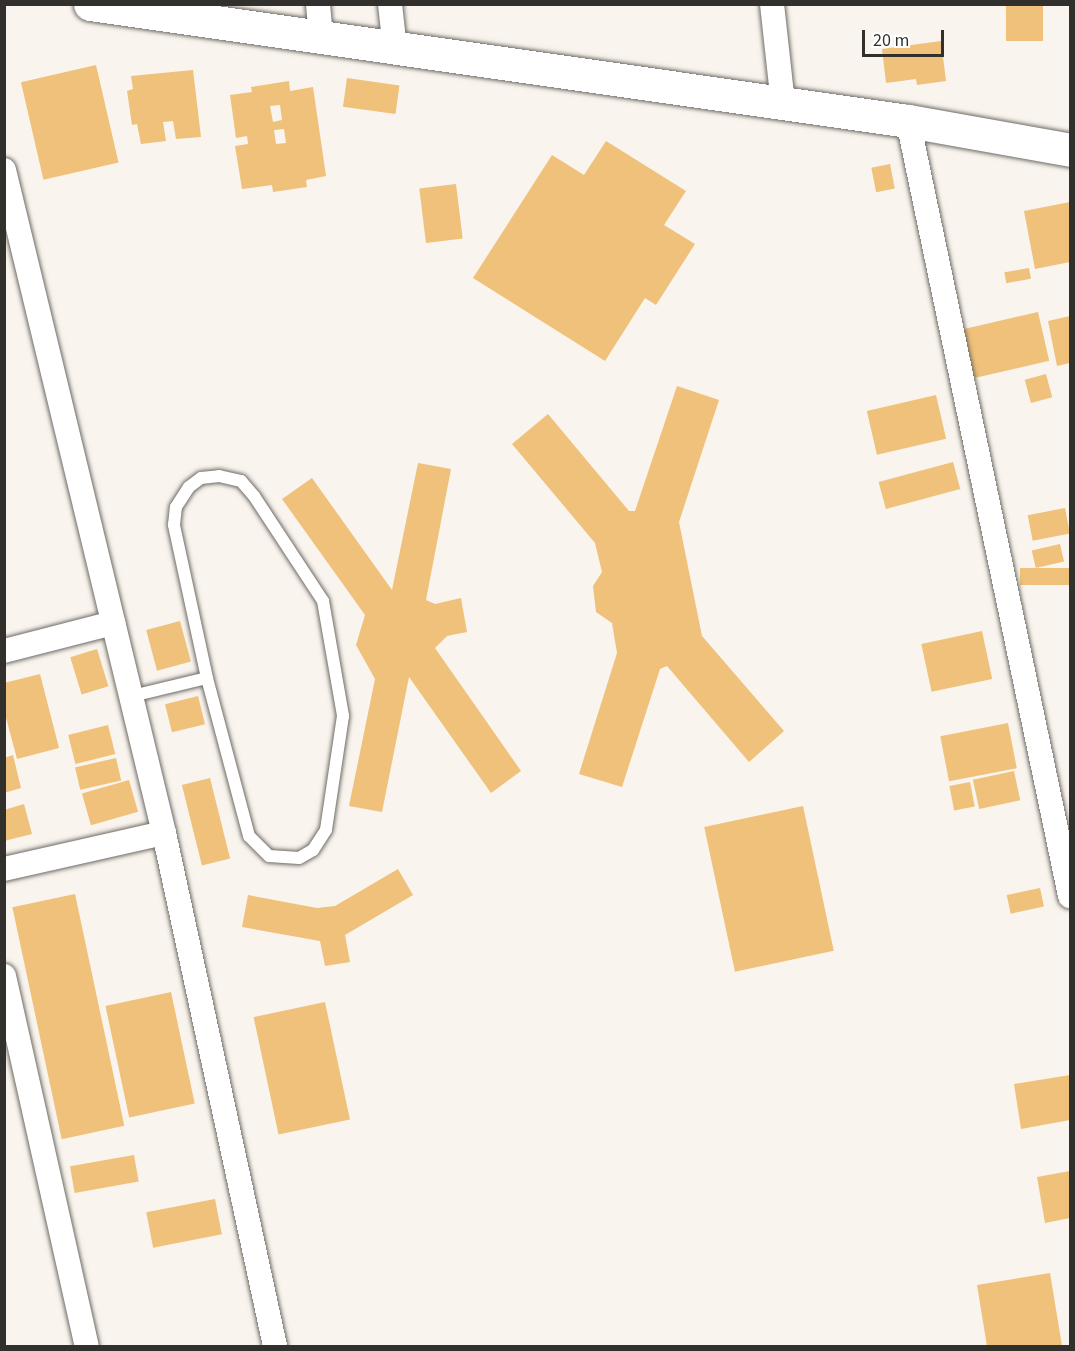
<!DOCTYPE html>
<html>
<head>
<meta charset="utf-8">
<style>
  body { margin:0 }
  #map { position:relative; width:1075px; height:1351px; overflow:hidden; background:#f9f4ed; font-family:"Source Sans 3",sans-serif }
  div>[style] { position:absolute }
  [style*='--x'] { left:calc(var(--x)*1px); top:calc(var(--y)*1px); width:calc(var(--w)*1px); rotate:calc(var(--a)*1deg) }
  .building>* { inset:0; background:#efc17a; transform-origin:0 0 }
  .roads { filter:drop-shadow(0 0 2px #6f6b66) drop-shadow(0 0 2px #6f6b66) }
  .lane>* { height:12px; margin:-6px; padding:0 6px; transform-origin:6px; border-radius:6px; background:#fff }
  .street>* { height:24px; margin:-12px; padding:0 12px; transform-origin:12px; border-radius:12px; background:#fff }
  .secondary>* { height:33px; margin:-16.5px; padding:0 16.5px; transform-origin:16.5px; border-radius:16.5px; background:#fff }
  span { translate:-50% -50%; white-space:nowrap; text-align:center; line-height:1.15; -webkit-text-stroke:6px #fff; paint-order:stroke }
  .frame { position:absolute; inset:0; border:6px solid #32302d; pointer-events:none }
  .scale { position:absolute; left:862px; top:30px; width:82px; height:27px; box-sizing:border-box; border:3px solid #32302d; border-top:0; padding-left:8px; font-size:18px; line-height:21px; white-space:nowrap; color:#32302d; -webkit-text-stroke:4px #fff; paint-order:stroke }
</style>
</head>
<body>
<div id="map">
  <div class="building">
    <i style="left:1006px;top:4px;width:37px;height:37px"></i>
    <i style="clip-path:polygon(941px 41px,946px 81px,917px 85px,916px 79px,886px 83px,882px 49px)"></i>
    <i style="left:96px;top:65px;width:100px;height:77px;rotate:77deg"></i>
    <i style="clip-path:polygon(193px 70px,201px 137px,176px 139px,173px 121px,163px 122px,166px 141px,141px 144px,137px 124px,132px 125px,127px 91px,133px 89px,131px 76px)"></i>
    <i style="left:347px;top:78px;width:53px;height:29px;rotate:8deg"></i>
    <i style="clip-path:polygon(evenodd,289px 81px,290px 91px,313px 87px,326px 176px,306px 180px,307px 187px,273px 192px,272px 185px,242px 189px,235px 146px,248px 144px,247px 136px,236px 138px,230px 95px,252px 92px,251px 87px,289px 81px,280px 105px,282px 120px,273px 122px,270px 106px,280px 105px,289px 81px,284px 129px,286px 143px,276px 144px,274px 130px,284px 129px)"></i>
    <i style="clip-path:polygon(606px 141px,686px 191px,664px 225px,695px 244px,656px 305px,645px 298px,605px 361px,473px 278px,552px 155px,584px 175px)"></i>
    <i style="left:890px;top:164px;width:25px;height:19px;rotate:79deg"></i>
    <i style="left:456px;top:184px;width:55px;height:37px;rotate:83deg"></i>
    <i style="clip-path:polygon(1070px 202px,1070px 262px,1035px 269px,1024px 211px)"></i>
    <i style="left:1029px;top:268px;width:11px;height:25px;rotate:80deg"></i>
    <i style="left:1038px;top:312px;width:50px;height:78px;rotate:77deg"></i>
    <i style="clip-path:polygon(1070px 316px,1070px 363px,1057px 366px,1048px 321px)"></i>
    <i style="left:1046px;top:374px;width:24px;height:22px;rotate:75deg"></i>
    <i style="clip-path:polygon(677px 386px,719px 400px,679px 522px,702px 636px,784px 731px,749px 762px,667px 666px,660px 669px,622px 787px,579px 774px,617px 653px,612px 623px,596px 612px,593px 586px,602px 572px,595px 543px,512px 444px,548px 414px,629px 511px,635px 511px)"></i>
    <i style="left:936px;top:395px;width:45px;height:71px;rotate:77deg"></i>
    <i style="left:953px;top:462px;width:28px;height:77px;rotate:75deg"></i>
    <i style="clip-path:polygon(418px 463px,451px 469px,426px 600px,435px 604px,461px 598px,467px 632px,447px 636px,435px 648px,521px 771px,491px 793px,409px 677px,382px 812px,349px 806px,375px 679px,356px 645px,365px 615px,282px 499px,312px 478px,392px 590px)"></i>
    <i style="left:1065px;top:508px;width:26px;height:38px;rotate:79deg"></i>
    <i style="left:1060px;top:544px;width:18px;height:29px;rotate:77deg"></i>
    <i style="left:1070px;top:568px;width:17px;height:50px;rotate:90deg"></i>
    <i style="left:180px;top:621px;width:42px;height:35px;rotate:75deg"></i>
    <i style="left:982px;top:631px;width:49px;height:62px;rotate:78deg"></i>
    <i style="left:97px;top:649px;width:39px;height:28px;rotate:73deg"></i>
    <i style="clip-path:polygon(40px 674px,59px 748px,17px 759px,4px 710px,4px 683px)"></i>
    <i style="left:198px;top:696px;width:29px;height:34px;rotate:76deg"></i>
    <i style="left:1008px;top:723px;width:46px;height:69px;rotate:79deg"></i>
    <i style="left:108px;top:725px;width:30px;height:41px;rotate:76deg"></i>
    <i style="clip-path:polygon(13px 755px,21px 788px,4px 793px,4px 758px)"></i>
    <i style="left:116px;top:758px;width:23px;height:42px;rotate:77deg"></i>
    <i style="left:1014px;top:771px;width:30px;height:42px;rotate:78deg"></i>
    <i style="left:210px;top:778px;width:83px;height:29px;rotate:76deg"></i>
    <i style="left:129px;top:780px;width:33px;height:49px;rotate:74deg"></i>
    <i style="left:970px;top:782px;width:25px;height:21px;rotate:79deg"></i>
    <i style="clip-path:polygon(24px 804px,32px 834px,4px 841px,4px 810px)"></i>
    <i style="left:803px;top:806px;width:148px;height:101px;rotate:78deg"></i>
    <i style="clip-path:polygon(398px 869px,413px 895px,345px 935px,350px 962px,325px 966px,320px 941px,242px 927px,248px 895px,317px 908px,335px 906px)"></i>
    <i style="left:1040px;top:888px;width:19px;height:34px;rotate:78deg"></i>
    <i style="left:75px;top:894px;width:237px;height:64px;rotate:78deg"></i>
    <i style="left:171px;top:992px;width:114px;height:67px;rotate:78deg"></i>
    <i style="left:325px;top:1002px;width:120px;height:73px;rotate:78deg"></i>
    <i style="clip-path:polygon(1070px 1075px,1070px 1120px,1021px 1129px,1014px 1084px)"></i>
    <i style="left:134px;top:1155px;width:27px;height:65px;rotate:80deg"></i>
    <i style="clip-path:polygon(1070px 1171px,1070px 1218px,1045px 1223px,1037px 1177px)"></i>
    <i style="left:215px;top:1199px;width:36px;height:70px;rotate:79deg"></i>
    <i style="clip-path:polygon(1050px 1273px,1062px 1346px,987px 1346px,977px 1285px)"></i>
  </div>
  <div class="roads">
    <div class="lane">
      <i style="--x:219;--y:476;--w:23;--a:13"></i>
      <i style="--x:241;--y:481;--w:20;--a:49"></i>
      <i style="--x:254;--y:496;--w:126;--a:56.7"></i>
      <i style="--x:323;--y:601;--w:117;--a:80.1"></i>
      <i style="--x:343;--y:716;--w:115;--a:98.5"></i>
      <i style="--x:326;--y:830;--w:24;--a:123"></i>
      <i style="--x:313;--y:850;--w:16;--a:150"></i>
      <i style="--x:299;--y:858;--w:30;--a:-176"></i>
      <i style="--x:269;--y:856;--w:28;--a:-135"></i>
      <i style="--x:249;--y:836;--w:163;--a:-104.9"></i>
      <i style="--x:207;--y:678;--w:157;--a:-102.2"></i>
      <i style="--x:174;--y:525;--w:18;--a:-84"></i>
      <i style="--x:176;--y:507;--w:24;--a:-57"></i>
      <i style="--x:189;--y:487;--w:15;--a:-37"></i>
      <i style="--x:201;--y:478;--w:18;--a:-6"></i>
      <i style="--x:132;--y:696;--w:77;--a:-13.5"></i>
    </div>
    <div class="street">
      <i style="--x:318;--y:4;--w:34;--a:85"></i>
      <i style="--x:390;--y:4;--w:45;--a:83.7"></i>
      <i style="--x:772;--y:4;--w:101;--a:83.7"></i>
      <i style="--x:908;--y:121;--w:792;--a:78.19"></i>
      <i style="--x:4;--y:170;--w:682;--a:76.43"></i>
      <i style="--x:164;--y:833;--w:525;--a:77.79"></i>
      <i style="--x:4;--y:651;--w:113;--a:-14.4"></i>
      <i style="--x:4;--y:869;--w:164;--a:-12.7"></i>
      <i style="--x:4;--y:976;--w:379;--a:77.4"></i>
    </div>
    <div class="secondary">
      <i style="--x:90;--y:4;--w:826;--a:8.14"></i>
      <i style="--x:908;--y:121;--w:165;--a:10.1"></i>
    </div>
  </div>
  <div class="frame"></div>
  <div class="scale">20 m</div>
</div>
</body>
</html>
